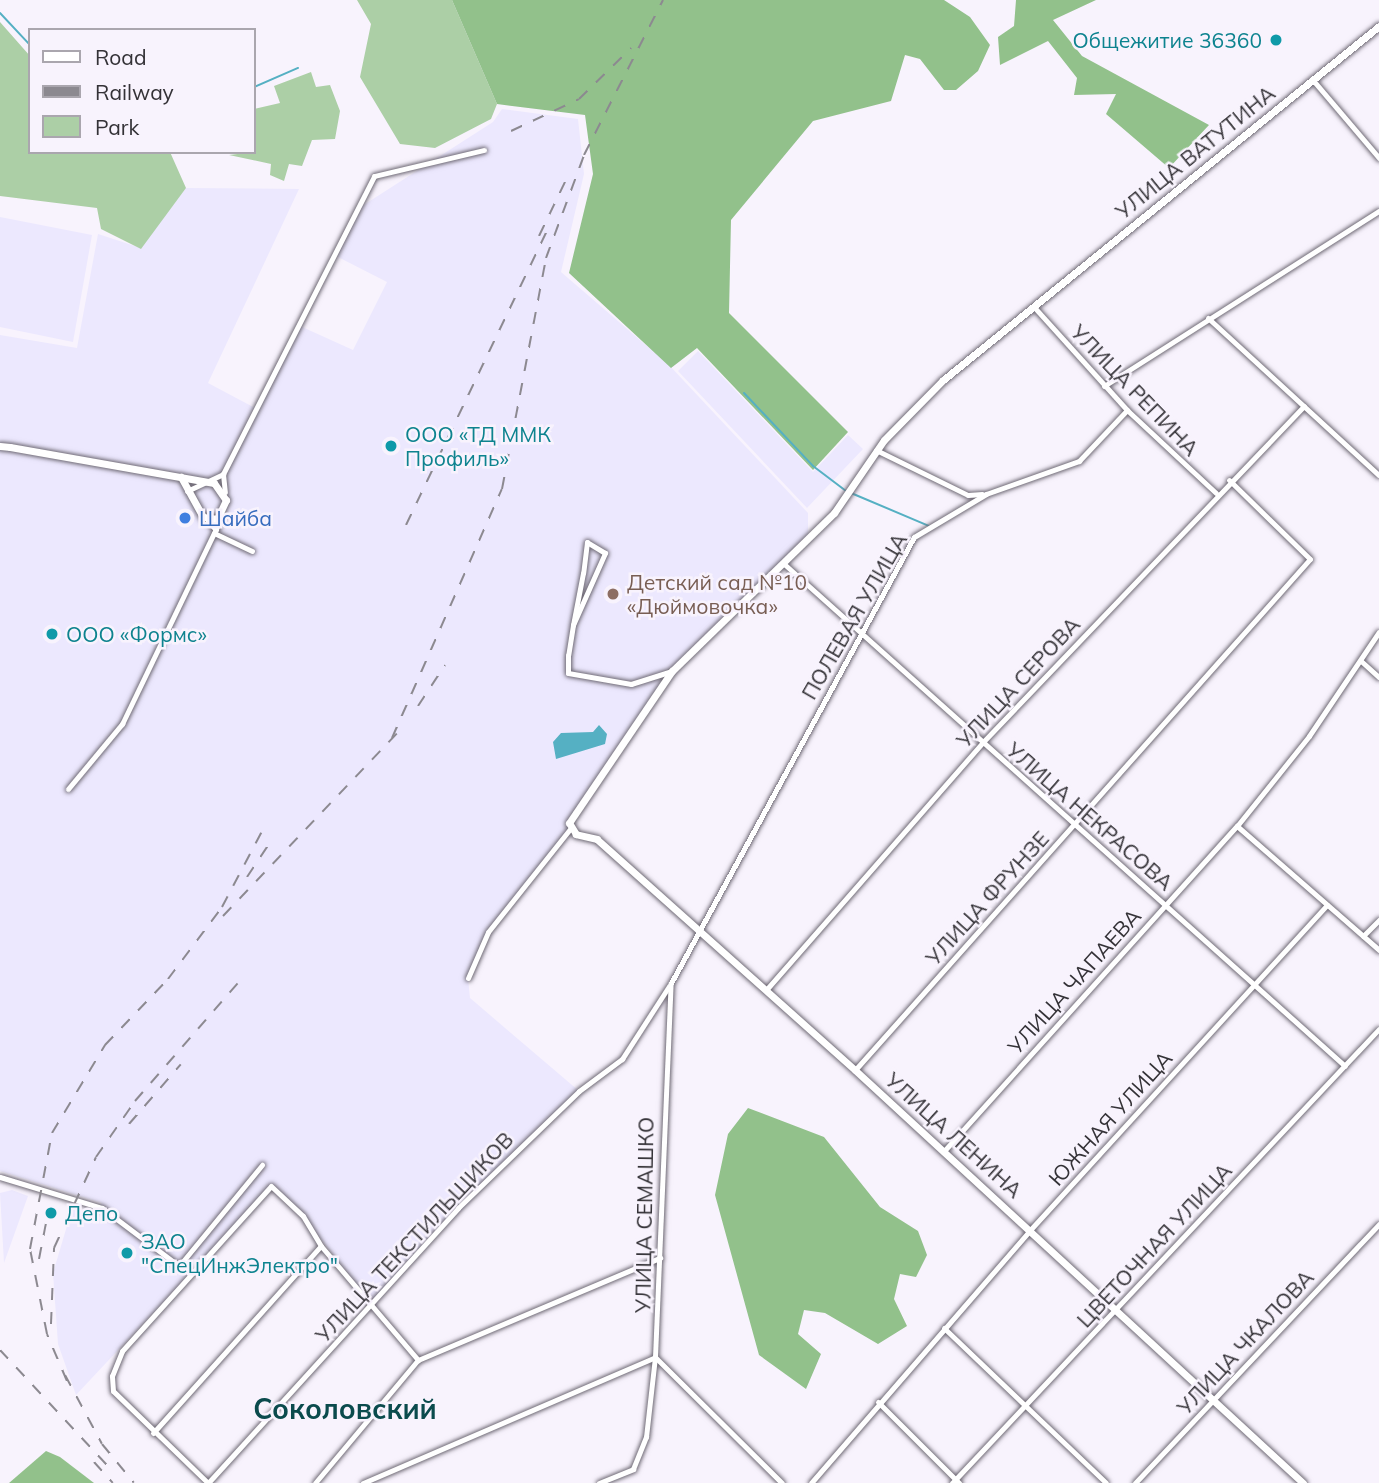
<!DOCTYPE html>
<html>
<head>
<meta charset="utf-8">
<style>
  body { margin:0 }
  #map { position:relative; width:1379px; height:1483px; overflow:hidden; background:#f8f3fd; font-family:Mulish,sans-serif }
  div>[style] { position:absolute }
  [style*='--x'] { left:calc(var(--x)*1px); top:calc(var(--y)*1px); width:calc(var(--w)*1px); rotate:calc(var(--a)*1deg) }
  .industrial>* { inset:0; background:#ece8fe }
  .green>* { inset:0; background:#accfa6 }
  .forest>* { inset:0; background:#92c18b }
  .water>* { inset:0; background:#55b0c3 }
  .stream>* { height:2px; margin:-1px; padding:0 1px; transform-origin:1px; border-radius:1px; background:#55b0c3 }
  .roads { filter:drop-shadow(0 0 2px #6f6a75) drop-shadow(0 0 2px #6f6a75) }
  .minor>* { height:5px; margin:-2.5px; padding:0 2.5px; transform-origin:2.5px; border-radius:2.5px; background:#fff }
  .tertiary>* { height:7px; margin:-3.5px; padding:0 3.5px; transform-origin:3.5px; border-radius:3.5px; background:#fff }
  .rail>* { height:2px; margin-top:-1px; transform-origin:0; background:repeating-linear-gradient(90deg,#8c8990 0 12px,transparent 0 24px) }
  .dots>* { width:19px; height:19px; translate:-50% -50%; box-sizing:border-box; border:4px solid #f8f3fd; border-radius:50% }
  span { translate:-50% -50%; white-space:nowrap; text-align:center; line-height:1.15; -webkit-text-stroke:5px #f8f3fd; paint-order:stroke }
  .culture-label { font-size:21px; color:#0d838f }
  .right { translate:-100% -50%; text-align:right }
  .left { translate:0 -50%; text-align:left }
  .street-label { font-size:21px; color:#343237 }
  .shop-label { font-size:21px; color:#366cbe }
  .education-label { font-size:21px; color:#785e54 }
  .district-label { font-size:28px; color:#0b4b4d; font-weight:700 }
  .legend { position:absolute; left:28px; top:28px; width:228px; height:126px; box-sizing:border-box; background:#f8f3fd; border:2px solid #aaa6ae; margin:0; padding:9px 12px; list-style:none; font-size:21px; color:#343237 }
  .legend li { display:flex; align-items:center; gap:14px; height:35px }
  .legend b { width:35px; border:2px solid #aaa6ae }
</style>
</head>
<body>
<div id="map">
  <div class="industrial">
    <i style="clip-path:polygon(502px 109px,578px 119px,584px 174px,561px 272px,669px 365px,808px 513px,808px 539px,683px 661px,580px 802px,570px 829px,488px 932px,468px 978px,470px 998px,579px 1091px,371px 1303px,303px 1216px,272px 1186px,76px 1395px,58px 1344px,53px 1273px,72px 1209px,87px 1216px,102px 1203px,0 1171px,0 335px,77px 348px,98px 234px,141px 248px,186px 188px,299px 189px,208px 383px,257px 409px,300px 326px,353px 350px,387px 282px,336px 256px,359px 208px,493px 122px)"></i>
    <i style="clip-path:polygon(0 217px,92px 235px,73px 342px,0 327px)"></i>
    <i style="clip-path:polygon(698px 351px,813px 472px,848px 435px,863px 449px,807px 508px,678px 371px)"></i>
    <i style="clip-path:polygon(12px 1190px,28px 1196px,4px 1263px,0 1193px)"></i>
  </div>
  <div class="green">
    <i style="clip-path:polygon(357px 0,452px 0,497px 104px,491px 119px,435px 148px,400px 144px,360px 77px,371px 24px)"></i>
    <i style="clip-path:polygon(0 22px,30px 56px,30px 152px,170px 152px,186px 188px,141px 249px,101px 229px,97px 208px,0 196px)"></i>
    <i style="clip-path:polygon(311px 72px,316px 87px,330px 85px,340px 111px,335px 139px,312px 140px,302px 166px,289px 164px,284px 181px,270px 175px,271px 164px,229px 155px,254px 152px,254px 109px,280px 103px,274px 86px)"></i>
  </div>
  <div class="forest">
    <i style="clip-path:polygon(452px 0,944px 0,970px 17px,990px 45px,978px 71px,956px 90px,944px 90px,920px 59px,905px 55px,891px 101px,813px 121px,731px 220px,729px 313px,848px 432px,813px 470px,697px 348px,671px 368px,569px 273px,593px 174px,585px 115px,497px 104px)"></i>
    <i style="clip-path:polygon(1016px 0,1096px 0,1053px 20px,1082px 56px,1209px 125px,1169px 168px,1106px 114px,1116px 94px,1074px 95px,1077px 78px,1048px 41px,1000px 65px,998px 37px,1014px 26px)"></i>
    <i style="clip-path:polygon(748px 1108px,824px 1137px,880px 1207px,918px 1231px,927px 1255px,916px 1277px,900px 1274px,894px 1299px,907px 1326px,878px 1344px,825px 1313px,804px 1310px,798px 1334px,821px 1354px,806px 1389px,759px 1355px,715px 1195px,728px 1134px)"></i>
    <i style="clip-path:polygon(46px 1451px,60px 1457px,94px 1483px,9px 1483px)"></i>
  </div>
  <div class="water">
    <i style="clip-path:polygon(599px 725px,607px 734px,605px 744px,556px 759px,553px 742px,561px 733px,593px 732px)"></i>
  </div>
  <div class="stream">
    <i style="--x:0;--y:13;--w:44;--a:46.8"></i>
    <i style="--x:254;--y:87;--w:48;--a:-23.4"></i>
    <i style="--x:744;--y:393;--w:100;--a:46.6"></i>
    <i style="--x:813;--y:466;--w:41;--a:37.1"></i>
    <i style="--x:851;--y:493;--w:85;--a:22.9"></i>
  </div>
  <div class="roads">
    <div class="minor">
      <i style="--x:1312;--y:79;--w:104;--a:49.7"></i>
      <i style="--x:1034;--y:307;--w:139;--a:47.9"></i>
      <i style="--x:1127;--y:410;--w:122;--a:43"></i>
      <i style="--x:1208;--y:318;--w:232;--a:42.6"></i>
      <i style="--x:1104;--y:386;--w:326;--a:-32.5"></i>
      <i style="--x:876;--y:450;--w:102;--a:26.1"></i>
      <i style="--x:968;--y:495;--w:14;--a:-4"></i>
      <i style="--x:223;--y:474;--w:334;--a:-63.1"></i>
      <i style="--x:374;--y:176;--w:113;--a:-13.3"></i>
      <i style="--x:223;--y:474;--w:18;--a:84"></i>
      <i style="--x:187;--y:491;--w:40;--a:-25"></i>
      <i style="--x:208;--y:521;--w:12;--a:48"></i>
      <i style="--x:214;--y:533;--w:42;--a:25.3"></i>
      <i style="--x:783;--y:563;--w:754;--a:41.83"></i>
      <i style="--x:573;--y:625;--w:79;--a:-66"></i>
      <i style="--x:605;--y:553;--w:21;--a:-149"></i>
      <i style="--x:587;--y:542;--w:31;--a:97"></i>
      <i style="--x:583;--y:573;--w:53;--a:100.9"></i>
      <i style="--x:573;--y:625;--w:30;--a:99"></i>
      <i style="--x:568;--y:655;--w:18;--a:90"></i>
      <i style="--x:568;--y:673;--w:64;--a:9.9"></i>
      <i style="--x:631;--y:684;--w:43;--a:-17.6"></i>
      <i style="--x:1361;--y:661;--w:24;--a:42"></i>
      <i style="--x:68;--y:789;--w:85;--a:-50.3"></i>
      <i style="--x:122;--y:724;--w:231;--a:-64.3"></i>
      <i style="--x:1237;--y:826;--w:189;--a:41.1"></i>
      <i style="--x:1363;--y:936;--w:23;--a:-45"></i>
      <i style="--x:468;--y:978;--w:50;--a:-66.5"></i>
      <i style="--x:488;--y:932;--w:132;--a:-51.5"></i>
      <i style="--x:766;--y:990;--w:328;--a:-48.8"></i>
      <i style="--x:982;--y:743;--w:466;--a:-46.3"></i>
      <i style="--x:855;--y:1070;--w:684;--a:-48.32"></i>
      <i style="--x:1310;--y:559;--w:113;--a:-135.7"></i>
      <i style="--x:944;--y:1151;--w:438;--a:-48"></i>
      <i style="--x:1237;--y:826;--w:115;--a:-51.3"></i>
      <i style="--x:1309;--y:736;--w:125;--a:-56.1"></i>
      <i style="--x:0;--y:1177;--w:107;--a:16.9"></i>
      <i style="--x:102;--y:1208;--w:96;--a:37"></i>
      <i style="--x:179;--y:1266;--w:131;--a:-50.6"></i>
      <i style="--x:944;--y:1328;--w:224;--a:43.7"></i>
      <i style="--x:878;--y:1402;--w:115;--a:45"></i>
      <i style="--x:153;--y:1433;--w:251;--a:-48.1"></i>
      <i style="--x:208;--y:1483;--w:372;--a:-47.7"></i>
      <i style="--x:458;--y:1208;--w:168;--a:-44"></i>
      <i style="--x:579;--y:1091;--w:54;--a:-36.7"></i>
      <i style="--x:622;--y:1059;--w:87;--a:-57.2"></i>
      <i style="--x:208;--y:1483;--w:132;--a:-135.9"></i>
      <i style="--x:113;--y:1391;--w:15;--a:-94"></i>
      <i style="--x:112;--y:1376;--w:27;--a:-68"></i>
      <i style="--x:122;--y:1351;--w:222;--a:-47.9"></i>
      <i style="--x:271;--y:1186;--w:44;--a:43.2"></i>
      <i style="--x:303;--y:1216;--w:35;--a:59"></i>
      <i style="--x:321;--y:1246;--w:150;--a:49.6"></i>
      <i style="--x:315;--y:1483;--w:160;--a:-50.1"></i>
      <i style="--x:418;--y:1360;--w:263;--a:-22.9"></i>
      <i style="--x:363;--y:1483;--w:318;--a:-23.3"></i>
      <i style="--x:655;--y:1357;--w:179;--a:44.8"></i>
      <i style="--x:599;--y:1483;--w:37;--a:-22"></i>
      <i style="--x:633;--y:1469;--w:35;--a:-68"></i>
      <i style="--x:646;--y:1437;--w:81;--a:-83.6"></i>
      <i style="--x:655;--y:1357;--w:374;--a:-87.6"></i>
      <i style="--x:671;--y:983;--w:508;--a:-61.42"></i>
      <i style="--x:914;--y:537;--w:84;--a:-30.8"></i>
      <i style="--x:986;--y:494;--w:99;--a:-19.5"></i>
      <i style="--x:1079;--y:461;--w:70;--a:-46.7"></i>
      <i style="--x:811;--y:1483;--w:336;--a:-49.1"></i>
      <i style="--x:1031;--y:1229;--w:439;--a:-47.6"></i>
      <i style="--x:952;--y:1483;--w:623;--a:-46.76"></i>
      <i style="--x:1135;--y:1483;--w:356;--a:-46.7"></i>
    </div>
    <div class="tertiary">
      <i style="--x:0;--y:446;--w:10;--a:6"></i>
      <i style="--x:10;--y:447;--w:207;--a:10"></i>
      <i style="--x:214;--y:483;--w:21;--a:55"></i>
      <i style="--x:226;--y:500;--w:21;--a:115"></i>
      <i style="--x:217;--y:519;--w:14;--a:-172"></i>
      <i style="--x:203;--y:517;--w:46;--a:-118.8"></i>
      <i style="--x:1303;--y:1483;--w:609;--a:-137.33"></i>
      <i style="--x:855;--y:1070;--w:346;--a:-138.2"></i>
      <i style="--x:597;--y:839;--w:22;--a:-167"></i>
      <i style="--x:576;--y:834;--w:13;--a:-122"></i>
      <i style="--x:569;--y:823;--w:184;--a:-55.9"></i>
      <i style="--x:672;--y:671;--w:226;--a:-44.3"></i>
      <i style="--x:834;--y:513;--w:88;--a:-55.6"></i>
      <i style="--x:884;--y:440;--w:84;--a:-45.5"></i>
      <i style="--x:943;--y:380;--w:562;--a:-39.07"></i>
    </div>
  </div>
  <div class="rail">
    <i style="--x:511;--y:131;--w:75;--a:-25.2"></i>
    <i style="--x:579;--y:99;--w:73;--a:-44.4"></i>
    <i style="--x:539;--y:236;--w:60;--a:-64.3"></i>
    <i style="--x:406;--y:525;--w:329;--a:-64.4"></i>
    <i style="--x:418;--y:706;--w:49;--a:-56.6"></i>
    <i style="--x:392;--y:738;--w:272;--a:-66.2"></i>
    <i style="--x:502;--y:489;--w:235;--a:-79.2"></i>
    <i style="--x:546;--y:258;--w:110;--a:-69.7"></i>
    <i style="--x:584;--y:155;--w:174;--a:-63"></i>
    <i style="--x:247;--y:877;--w:47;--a:-56.3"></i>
    <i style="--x:223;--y:916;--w:255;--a:-46.4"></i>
    <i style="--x:129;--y:1124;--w:79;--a:-49.1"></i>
    <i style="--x:39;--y:1259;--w:36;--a:-79"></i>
    <i style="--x:51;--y:1324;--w:76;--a:-87.7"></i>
    <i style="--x:54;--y:1248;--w:100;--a:-65.2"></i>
    <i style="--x:96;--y:1157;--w:68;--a:-55.1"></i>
    <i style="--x:135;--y:1101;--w:167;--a:-48.9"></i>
    <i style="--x:0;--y:1350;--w:157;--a:47.1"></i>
    <i style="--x:65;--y:1375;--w:78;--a:61.8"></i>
    <i style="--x:102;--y:1444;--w:50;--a:50.6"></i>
    <i style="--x:67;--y:1381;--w:51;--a:-113.1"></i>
    <i style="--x:47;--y:1334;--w:87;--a:-101.3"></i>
    <i style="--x:30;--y:1249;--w:118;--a:-79.3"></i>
    <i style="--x:52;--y:1133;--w:103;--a:-58.9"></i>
    <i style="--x:105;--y:1045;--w:91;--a:-46.3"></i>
    <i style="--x:168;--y:979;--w:90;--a:-53.1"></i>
    <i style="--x:222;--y:907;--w:86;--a:-62.2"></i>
    <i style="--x:94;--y:1462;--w:28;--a:48"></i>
  </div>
  <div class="dots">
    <i style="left:1276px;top:40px;background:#0f9aa8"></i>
    <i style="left:391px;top:446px;background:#0f9aa8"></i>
    <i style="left:185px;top:518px;background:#3f7fe0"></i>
    <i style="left:613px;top:594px;background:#8d6e63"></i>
    <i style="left:52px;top:634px;background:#0f9aa8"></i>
    <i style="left:51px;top:1213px;background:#0f9aa8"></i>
    <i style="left:127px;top:1253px;background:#0f9aa8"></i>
  </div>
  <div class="culture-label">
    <span class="right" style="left:1262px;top:40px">Общежитие 36360</span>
    <span class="left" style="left:405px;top:446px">ООО «ТД ММК<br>Профиль»</span>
    <span class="left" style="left:66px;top:634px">ООО «Формс»</span>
    <span class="left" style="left:65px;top:1213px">Депо</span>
    <span class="left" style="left:141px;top:1253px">ЗАО<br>"СпецИнжЭлектро"</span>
  </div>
  <div class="street-label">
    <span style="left:1195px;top:152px;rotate:-39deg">УЛИЦА ВАТУТИНА</span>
    <span style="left:1135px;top:390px;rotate:46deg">УЛИЦА РЕПИНА</span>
    <span style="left:854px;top:616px;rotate:-60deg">ПОЛЕВАЯ УЛИЦА</span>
    <span style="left:1018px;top:682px;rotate:-47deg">УЛИЦА СЕРОВА</span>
    <span style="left:1090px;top:816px;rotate:41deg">УЛИЦА НЕКРАСОВА</span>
    <span style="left:987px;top:898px;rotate:-48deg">УЛИЦА ФРУНЗЕ</span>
    <span style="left:1074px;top:981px;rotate:-48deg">УЛИЦА ЧАПАЕВА</span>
    <span style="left:1110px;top:1118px;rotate:-48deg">ЮЖНАЯ УЛИЦА</span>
    <span style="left:954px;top:1135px;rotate:42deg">УЛИЦА ЛЕНИНА</span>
    <span style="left:644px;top:1215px;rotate:-89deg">УЛИЦА СЕМАШКО</span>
    <span style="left:414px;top:1237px;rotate:-47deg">УЛИЦА ТЕКСТИЛЬЩИКОВ</span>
    <span style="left:1154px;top:1245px;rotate:-47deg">ЦВЕТОЧНАЯ УЛИЦА</span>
    <span style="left:1245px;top:1342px;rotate:-47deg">УЛИЦА ЧКАЛОВА</span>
  </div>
  <div class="shop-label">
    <span class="left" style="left:199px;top:518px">Шайба</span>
  </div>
  <div class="education-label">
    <span class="left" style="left:627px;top:594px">Детский сад №10<br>«Дюймовочка»</span>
  </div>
  <div class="district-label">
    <span style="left:345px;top:1409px">Соколовский</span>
  </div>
  <ul class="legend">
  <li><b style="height:9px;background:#fff"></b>Road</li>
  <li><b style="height:9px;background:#8c8990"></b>Railway</li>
  <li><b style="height:19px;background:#accfa6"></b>Park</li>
  </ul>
</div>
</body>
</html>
